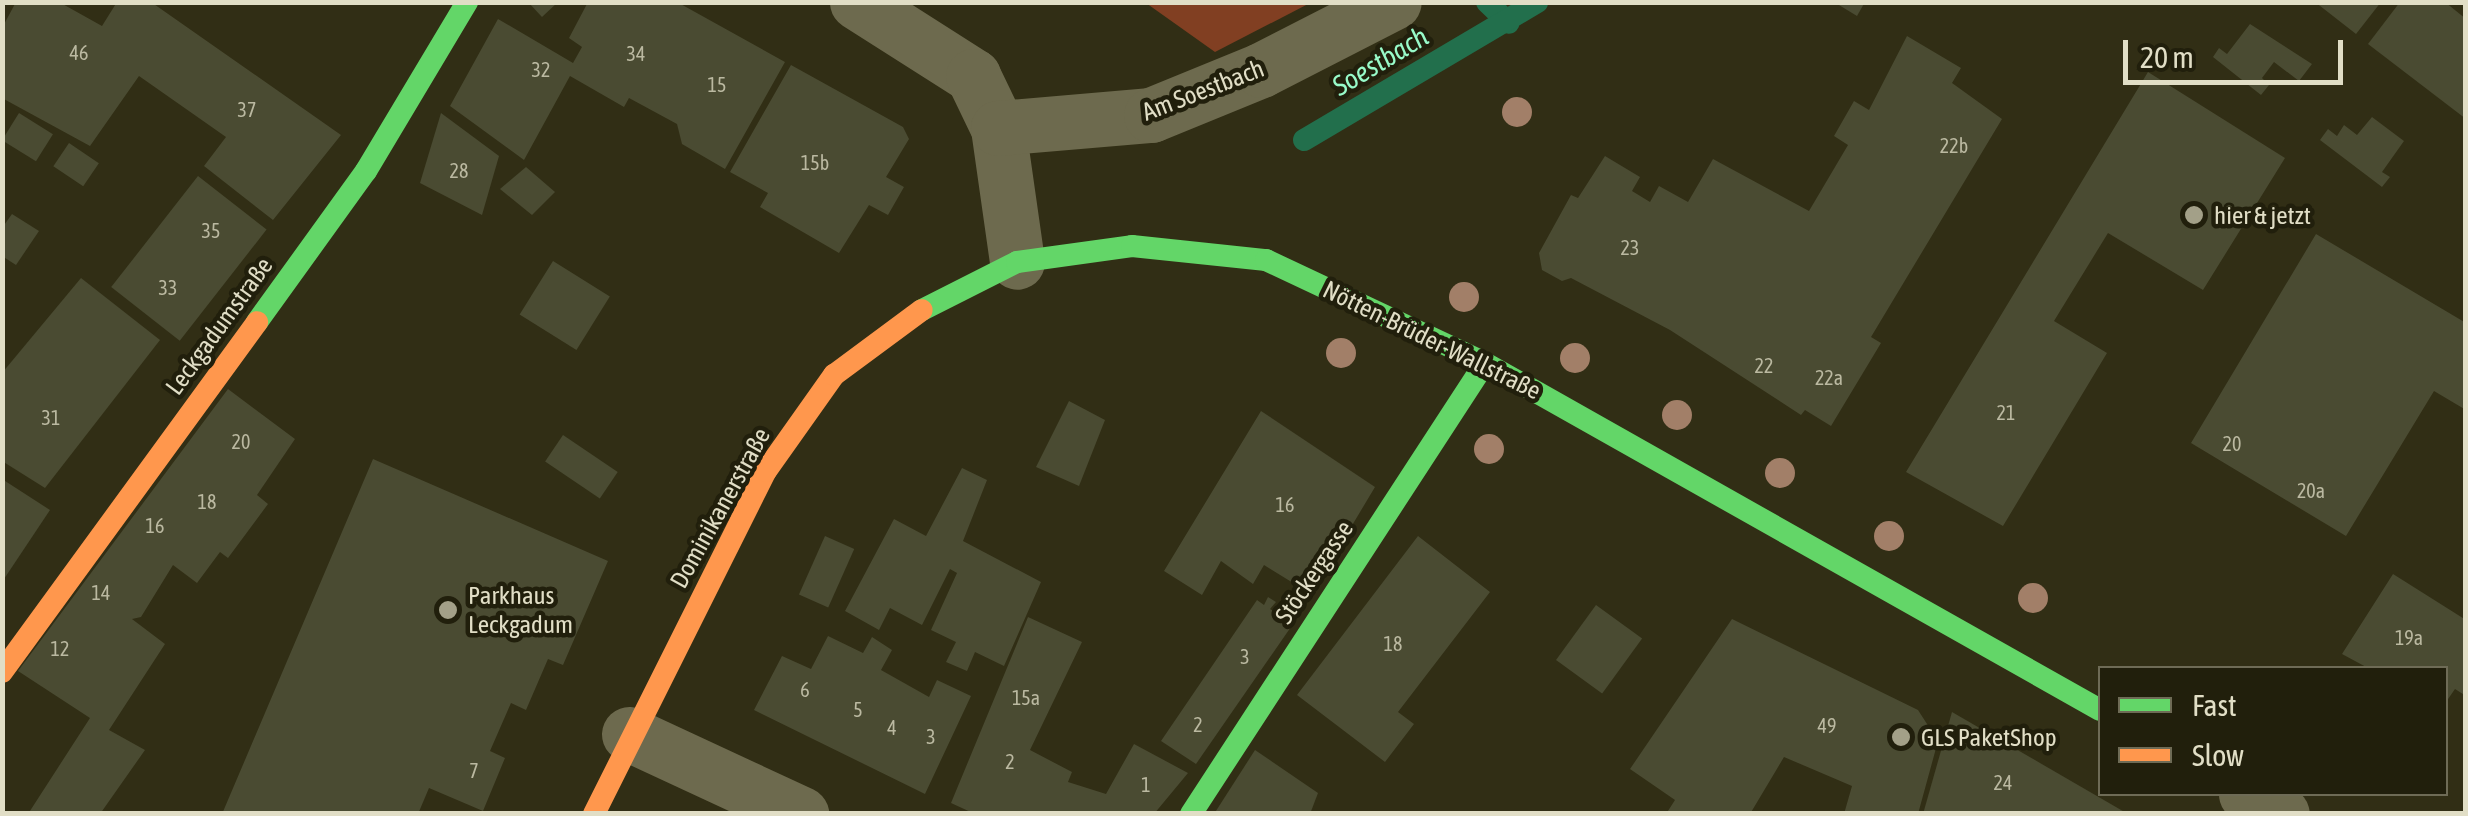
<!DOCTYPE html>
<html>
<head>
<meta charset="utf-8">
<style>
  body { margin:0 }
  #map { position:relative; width:2468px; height:816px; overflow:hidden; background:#312e15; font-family:"Asap Condensed",sans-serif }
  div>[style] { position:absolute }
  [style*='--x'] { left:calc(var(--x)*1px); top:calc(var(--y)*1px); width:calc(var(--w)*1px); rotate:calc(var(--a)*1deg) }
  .green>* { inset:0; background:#813f22 }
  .stream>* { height:22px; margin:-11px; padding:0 11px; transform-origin:11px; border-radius:11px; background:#226f4c }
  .building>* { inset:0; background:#4a4b32; transform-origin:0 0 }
  .street>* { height:55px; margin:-27.5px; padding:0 27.5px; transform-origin:27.5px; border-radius:27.5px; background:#6d6a4e }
  .fast>* { height:22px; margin:-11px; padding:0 11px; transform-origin:11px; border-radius:11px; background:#63d668 }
  .slow>* { height:22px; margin:-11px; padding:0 11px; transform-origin:11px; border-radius:11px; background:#ff974d }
  .trees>* { width:30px; height:30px; margin:-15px; border-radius:50%; background:#a27f68 }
  .dots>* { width:28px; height:28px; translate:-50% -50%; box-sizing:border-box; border:5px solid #211f0c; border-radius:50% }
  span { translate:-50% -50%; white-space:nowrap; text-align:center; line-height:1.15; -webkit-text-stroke:9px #211f0c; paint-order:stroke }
  .number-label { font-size:20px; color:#bbb9a1 }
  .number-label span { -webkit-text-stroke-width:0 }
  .street-label { font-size:25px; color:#e1dec6 }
  .poi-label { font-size:25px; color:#e1dec6 }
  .left { translate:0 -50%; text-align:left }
  .water-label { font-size:28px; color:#98fac9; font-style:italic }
  .frame { position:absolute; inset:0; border:5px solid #e1dec6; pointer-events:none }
  .legend { position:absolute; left:2098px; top:666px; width:350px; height:130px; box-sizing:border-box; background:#211f0c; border:2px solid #6e6b56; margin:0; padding:12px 18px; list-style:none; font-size:30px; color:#e1dec6 }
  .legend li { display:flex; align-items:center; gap:20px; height:50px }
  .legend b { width:50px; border:2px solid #6e6b56 }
  .scale { position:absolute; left:2123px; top:40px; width:220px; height:45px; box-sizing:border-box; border:5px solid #e1dec6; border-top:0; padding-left:12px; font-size:30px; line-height:35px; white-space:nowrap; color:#e1dec6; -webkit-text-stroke:8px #211f0c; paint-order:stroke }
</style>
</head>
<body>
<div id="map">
  <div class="green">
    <i style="clip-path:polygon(1146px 3px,1310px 3px,1215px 52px)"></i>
  </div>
  <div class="stream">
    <i style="--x:1487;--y:2;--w:30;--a:44"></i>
    <i style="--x:1304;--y:140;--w:271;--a:-30.6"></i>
  </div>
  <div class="building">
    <i style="clip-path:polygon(16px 2px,59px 2px,102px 26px,117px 2px,151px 2px,341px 135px,273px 220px,204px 166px,226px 137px,139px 76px,90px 146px,2px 98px,2px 28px)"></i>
    <i style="clip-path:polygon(528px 2px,558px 2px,542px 17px)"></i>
    <i style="clip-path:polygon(588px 2px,677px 2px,785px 62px,725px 169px,682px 144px,677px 124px,629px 98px,624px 107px,570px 76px,524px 160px,450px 106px,498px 19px,573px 63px,582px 47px,569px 38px)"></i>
    <i style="clip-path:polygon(1834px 2px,1865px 2px,1857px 16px)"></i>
    <i style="clip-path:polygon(2315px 2px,2381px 2px,2356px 34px)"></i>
    <i style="clip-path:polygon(2400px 2px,2445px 2px,2466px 19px,2466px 119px,2368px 44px)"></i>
    <i style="clip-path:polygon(2250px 24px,2312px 64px,2299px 81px,2274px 62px,2262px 78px,2269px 85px,2261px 95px,2213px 57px,2219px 48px,2227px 54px)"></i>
    <i style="clip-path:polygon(1907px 36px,1961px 68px,1952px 83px,2002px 119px,1871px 337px,1881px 343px,1831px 426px,1805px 410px,1801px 415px,1670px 330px,1571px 278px,1562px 281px,1542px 270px,1539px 253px,1571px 195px,1578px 198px,1605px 156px,1640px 177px,1632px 191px,1650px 202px,1659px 186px,1688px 202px,1713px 159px,1809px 211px,1848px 145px,1834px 136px,1854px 101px,1869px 110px)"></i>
    <i style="clip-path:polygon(791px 65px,903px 127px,909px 139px,886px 177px,904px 187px,888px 215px,869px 205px,839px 253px,760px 207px,768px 193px,730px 172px)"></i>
    <i style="clip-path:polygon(2148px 72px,2285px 158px,2203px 290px,2108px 233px,2054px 321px,2107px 353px,2003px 526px,1906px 472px)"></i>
    <i style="left:19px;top:113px;width:40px;height:32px;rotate:32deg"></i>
    <i style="clip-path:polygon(441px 113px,499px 156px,482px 215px,420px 183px)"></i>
    <i style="clip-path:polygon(2372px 117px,2404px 141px,2382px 172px,2390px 177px,2382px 187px,2320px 140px,2328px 129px,2337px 136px,2344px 125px,2357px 135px)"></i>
    <i style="left:69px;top:143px;width:36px;height:28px;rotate:34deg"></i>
    <i style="clip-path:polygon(526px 167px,555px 192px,532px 215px,500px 189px)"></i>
    <i style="left:198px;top:176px;width:87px;height:141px;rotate:38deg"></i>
    <i style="clip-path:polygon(12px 214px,39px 231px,16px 265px,2px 256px,2px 228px)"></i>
    <i style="clip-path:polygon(2316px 234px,2466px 323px,2466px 410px,2434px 391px,2346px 536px,2191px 443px)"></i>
    <i style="left:553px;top:261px;width:67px;height:63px;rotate:32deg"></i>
    <i style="clip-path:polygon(81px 278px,160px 340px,45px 488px,2px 461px,2px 373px)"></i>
    <i style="clip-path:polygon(228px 389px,295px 439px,257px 495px,268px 504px,228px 558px,220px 552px,197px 583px,173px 565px,141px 617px,132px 619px,165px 644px,109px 730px,145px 750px,100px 814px,28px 814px,90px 718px,18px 671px)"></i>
    <i style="clip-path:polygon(1069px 401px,1105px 420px,1079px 486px,1036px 467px)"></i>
    <i style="clip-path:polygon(1261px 411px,1375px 487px,1311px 594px,1264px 565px,1253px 584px,1221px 561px,1202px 595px,1164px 571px)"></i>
    <i style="left:563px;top:435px;width:66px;height:32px;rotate:34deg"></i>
    <i style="clip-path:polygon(373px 459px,608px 561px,563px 665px,548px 659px,526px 710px,511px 703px,490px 751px,505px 758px,483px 811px,429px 788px,418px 814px,222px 814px)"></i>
    <i style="clip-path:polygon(962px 468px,987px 480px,963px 541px,1041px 582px,1004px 666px,975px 652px,967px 671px,946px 662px,956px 642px,931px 630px,957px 573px,950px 569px,922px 625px,890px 608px,879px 630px,845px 611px,894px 519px,926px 536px)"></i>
    <i style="clip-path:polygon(2px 479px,50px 510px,2px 582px)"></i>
    <i style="left:825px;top:536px;width:32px;height:64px;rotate:24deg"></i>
    <i style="clip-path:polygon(1418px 536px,1490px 592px,1398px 712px,1414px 724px,1385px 762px,1297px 695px)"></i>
    <i style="clip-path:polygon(2393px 574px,2466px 620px,2466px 696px,2455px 689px,2446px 702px,2446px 668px,2368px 668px,2342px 654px)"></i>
    <i style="clip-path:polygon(1268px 597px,1276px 602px,1270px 609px,1293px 624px,1196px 764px,1161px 741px,1257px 600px,1264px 605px)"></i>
    <i style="left:1596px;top:605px;width:57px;height:68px;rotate:36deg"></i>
    <i style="clip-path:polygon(1028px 617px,1082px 642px,1030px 750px,1072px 772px,1068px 782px,1106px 794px,1134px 744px,1188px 773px,1154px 814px,975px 814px,951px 803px)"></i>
    <i style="clip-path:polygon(1732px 619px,1918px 710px,1938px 741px,1918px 814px,1844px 814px,1852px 786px,1784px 757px,1750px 814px,1666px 814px,1675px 800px,1630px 769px)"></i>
    <i style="clip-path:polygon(828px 636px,863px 653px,872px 637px,892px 650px,881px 670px,929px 697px,937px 680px,971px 696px,925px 794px,754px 710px,782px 656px,811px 669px)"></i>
    <i style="clip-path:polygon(1952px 712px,2128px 814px,1923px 814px)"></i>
    <i style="clip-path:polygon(1255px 750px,1318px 793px,1310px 814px,1214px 814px)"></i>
  </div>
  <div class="street">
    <i style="--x:857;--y:2;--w:138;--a:32.5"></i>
    <i style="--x:973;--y:76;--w:58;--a:64.3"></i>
    <i style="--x:998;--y:128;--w:135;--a:81.9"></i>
    <i style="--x:998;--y:128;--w:154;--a:-4.9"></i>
    <i style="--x:1151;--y:115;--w:119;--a:-22.2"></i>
    <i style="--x:1261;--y:70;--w:149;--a:-27.1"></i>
    <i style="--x:629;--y:734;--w:190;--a:24.9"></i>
    <i style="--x:2246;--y:794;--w:41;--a:29.1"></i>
  </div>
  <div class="fast">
    <i style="--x:922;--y:310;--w:106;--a:-26.8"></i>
    <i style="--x:1017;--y:262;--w:116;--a:-7.9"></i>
    <i style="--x:1132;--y:246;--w:135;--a:6"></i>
    <i style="--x:1266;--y:260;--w:242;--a:25.2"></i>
    <i style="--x:1485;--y:363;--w:706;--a:29.43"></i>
    <i style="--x:257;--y:322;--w:186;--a:-54.2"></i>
    <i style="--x:366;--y:171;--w:197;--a:-59.1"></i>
    <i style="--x:1191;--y:814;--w:538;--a:-56.9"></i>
  </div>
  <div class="slow">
    <i style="--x:2;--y:672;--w:433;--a:-53.9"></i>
    <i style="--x:594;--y:814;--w:384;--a:-63.4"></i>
    <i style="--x:766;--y:471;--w:118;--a:-54.7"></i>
    <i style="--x:834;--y:375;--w:109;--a:-36.5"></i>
  </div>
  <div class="trees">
    <i style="left:1517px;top:112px"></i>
    <i style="left:1464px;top:297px"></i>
    <i style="left:1341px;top:353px"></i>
    <i style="left:1575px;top:358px"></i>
    <i style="left:1677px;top:415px"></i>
    <i style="left:1489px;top:449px"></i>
    <i style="left:1780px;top:473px"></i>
    <i style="left:1889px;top:536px"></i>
    <i style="left:2033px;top:598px"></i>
  </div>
  <div class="dots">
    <i style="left:2194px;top:215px;background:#a3a088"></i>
    <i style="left:448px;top:610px;background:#a3a088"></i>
    <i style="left:1901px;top:737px;background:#a3a088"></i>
  </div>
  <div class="number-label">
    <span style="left:79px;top:52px">46</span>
    <span style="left:636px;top:53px">34</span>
    <span style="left:541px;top:69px">32</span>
    <span style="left:717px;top:84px">15</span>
    <span style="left:247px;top:109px">37</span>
    <span style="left:1954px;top:145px">22b</span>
    <span style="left:815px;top:162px">15b</span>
    <span style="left:459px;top:170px">28</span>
    <span style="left:211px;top:230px">35</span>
    <span style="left:1630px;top:247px">23</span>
    <span style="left:168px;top:287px">33</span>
    <span style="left:1764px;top:365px">22</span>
    <span style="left:1829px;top:377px">22a</span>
    <span style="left:2006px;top:412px">21</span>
    <span style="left:51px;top:417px">31</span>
    <span style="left:241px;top:441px">20</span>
    <span style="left:2232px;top:443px">20</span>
    <span style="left:2311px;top:490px">20a</span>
    <span style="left:207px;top:501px">18</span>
    <span style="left:1285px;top:504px">16</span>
    <span style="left:155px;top:525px">16</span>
    <span style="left:101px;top:592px">14</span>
    <span style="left:2409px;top:637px">19a</span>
    <span style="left:1393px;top:643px">18</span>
    <span style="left:60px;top:648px">12</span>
    <span style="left:1245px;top:656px">3</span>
    <span style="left:805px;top:689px">6</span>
    <span style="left:1026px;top:697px">15a</span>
    <span style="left:858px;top:709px">5</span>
    <span style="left:1198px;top:724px">2</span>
    <span style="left:1827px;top:725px">49</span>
    <span style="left:892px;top:727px">4</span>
    <span style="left:931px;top:736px">3</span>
    <span style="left:1010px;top:761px">2</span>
    <span style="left:474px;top:770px">7</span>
    <span style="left:2003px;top:782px">24</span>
    <span style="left:1146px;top:784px">1</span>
  </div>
  <div class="street-label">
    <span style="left:1203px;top:90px;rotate:-21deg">Am Soestbach</span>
    <span style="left:219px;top:326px;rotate:-54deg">Leckgadumstraße</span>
    <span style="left:1432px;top:340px;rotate:26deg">Nötten-Brüder-Wallstraße</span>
    <span style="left:720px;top:508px;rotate:-61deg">Dominikanerstraße</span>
    <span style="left:1314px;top:572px;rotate:-56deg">Stöckergasse</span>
  </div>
  <div class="poi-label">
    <span class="left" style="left:2214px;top:215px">hier &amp; jetzt</span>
    <span class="left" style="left:468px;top:610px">Parkhaus<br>Leckgadum</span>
    <span class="left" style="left:1921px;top:737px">GLS PaketShop</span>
  </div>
  <div class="water-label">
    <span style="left:1380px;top:61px;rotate:-31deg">Soestbach</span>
  </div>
  <div class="frame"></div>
  <ul class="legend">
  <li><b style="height:12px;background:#63d668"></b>Fast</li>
  <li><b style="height:12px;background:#ff974d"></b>Slow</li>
  </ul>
  <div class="scale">20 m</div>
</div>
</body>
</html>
